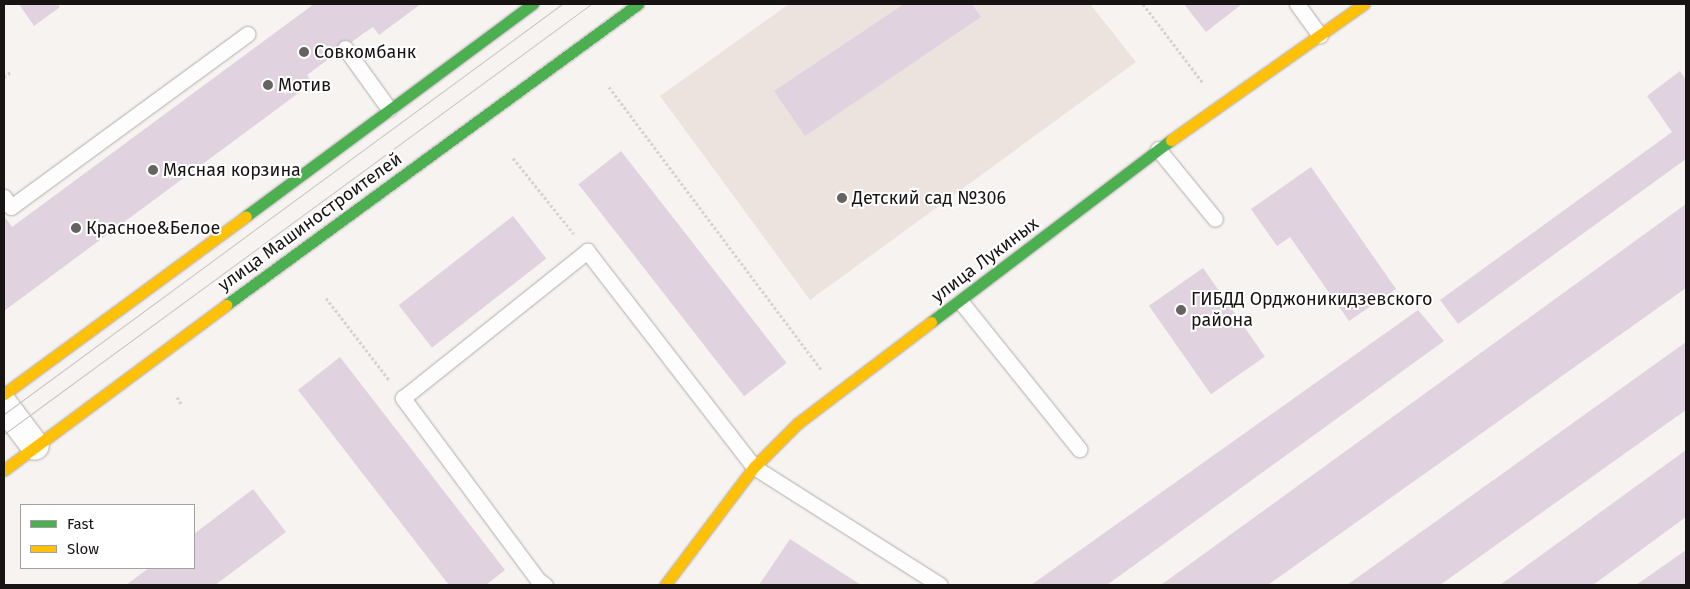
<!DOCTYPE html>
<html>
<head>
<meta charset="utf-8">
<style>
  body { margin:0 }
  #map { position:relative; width:1690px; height:589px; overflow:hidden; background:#f7f3f1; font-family:"Fira Sans",sans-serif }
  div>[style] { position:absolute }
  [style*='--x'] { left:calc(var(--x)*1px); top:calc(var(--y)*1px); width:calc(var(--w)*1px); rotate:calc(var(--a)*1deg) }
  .built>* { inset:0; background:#ede3de }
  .building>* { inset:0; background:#e0d3df; transform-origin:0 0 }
  .path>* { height:3px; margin-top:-1.5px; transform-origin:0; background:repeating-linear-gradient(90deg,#d5d4d3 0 2.5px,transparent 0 5px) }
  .roads { filter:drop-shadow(0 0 1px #afacab) drop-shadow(0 0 1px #afacab) }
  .lane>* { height:15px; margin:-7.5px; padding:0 7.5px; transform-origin:7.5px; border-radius:7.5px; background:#fefdfd }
  .street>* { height:28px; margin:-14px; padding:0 14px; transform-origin:14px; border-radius:14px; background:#fefdfd }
  .fast>* { height:11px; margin:-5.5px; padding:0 5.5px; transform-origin:5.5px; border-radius:5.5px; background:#4caf50 }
  .slow>* { height:11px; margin:-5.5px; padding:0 5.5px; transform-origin:5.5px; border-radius:5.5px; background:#ffc107 }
  .tram>* { height:1px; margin:-0.5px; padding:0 0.5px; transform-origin:0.5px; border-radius:0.5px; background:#c7c5c5 }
  .dots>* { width:14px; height:14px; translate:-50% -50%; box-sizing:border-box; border:2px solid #fff; border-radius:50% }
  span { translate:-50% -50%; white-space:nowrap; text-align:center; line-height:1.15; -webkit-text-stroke:4px #fff; paint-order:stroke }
  .poi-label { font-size:18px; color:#171413 }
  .left { translate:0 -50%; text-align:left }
  .street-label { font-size:18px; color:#171413 }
  .frame { position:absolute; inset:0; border:5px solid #171413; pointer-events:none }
  .legend { position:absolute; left:20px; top:504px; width:175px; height:65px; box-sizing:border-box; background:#fff; border:1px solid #a2a1a1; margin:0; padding:6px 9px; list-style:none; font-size:15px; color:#171413 }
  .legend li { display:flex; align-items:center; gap:10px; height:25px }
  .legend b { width:25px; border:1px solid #a2a1a1 }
</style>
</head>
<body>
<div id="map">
  <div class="built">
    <i style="clip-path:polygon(789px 4px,1090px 4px,1136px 62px,810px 300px,660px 96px)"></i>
  </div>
  <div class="building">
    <i style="clip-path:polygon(19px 4px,57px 4px,60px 7px,34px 26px)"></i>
    <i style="clip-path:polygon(314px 4px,421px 4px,379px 35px,373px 27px,364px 33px,307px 75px,312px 83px,4px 311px,4px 216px,12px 227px)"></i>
    <i style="clip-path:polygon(904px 4px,972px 4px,981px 17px,805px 136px,774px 91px)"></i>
    <i style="clip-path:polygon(1184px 4px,1242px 4px,1206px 32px)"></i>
    <i style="clip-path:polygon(1680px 71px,1686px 80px,1686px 159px,1458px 324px,1440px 300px,1672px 132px,1647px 96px)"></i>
    <i style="left:621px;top:151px;width:269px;height:54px;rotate:52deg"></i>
    <i style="clip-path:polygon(1311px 167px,1396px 289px,1349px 321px,1290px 237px,1277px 246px,1251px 209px)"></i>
    <i style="clip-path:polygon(1686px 204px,1686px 288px,1268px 585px,1161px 585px)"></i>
    <i style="left:513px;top:216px;width:54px;height:145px;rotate:52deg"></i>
    <i style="left:1203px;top:268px;width:108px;height:66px;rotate:55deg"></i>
    <i style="clip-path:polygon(1418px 310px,1444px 341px,1107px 585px,1031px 585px)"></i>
    <i style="clip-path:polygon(1686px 342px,1686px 410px,1440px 585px,1347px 585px)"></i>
    <i style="clip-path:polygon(340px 357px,505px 570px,486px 585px,449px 585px,298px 390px)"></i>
    <i style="clip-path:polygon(1686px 450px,1686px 517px,1593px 585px,1500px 585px)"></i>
    <i style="clip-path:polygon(253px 489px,286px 532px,215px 585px,126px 585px,149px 568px,194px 568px,194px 534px)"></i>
    <i style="clip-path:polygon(790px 539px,861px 585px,759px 585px)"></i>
    <i style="clip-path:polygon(1686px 550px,1686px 585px,1636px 585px)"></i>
  </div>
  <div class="path">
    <i style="--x:1143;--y:4;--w:99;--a:52.8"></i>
    <i style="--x:4;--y:77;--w:9;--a:-36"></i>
    <i style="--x:609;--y:87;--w:355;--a:53.1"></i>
    <i style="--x:513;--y:158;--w:97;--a:51.2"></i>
    <i style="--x:326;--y:298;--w:105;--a:52.4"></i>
    <i style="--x:177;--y:397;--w:9;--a:58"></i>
  </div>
  <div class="roads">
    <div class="lane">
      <i style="--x:1297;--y:4;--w:39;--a:54"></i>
      <i style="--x:345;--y:48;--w:75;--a:54.2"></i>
      <i style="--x:1158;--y:149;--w:90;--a:50.8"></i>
      <i style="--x:4;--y:197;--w:12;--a:55"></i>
      <i style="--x:11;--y:207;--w:293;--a:-36.2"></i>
      <i style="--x:961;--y:302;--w:189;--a:51.2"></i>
      <i style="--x:545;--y:585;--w:9;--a:-144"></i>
      <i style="--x:538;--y:580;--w:227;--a:-126.6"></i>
      <i style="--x:403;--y:398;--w:236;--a:-38.6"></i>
      <i style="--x:587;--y:251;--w:273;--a:52.3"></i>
      <i style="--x:754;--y:467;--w:220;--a:32.4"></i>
    </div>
    <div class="street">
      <i style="--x:4;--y:405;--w:51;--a:52.9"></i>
    </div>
    <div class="fast">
      <i style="--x:246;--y:216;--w:357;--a:-36.5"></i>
      <i style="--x:226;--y:305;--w:510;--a:-36.15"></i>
      <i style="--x:931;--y:322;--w:301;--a:-37.2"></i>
    </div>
    <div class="slow">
      <i style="--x:1171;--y:140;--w:236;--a:-35.2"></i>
      <i style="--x:4;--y:394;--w:300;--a:-36.3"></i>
      <i style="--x:4;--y:470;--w:277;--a:-36.6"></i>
      <i style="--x:665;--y:585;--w:148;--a:-53"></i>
      <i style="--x:754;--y:467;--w:62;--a:-45"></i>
      <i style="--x:798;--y:423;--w:167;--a:-37.2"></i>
    </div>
  </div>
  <div class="tram">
    <i style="--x:4;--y:414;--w:692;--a:-36.31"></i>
    <i style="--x:4;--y:434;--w:728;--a:-36.22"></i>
  </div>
  <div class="dots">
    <i style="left:304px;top:52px;background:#656261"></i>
    <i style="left:268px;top:85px;background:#656261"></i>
    <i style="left:153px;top:170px;background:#656261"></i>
    <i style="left:842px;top:198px;background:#656261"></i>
    <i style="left:76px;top:228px;background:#656261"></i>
    <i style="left:1181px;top:310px;background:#656261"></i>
  </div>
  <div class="poi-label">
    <span class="left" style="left:314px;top:52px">Совкомбанк</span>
    <span class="left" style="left:278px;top:85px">Мотив</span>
    <span class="left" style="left:163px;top:170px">Мясная корзина</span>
    <span class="left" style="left:852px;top:198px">Детский сад №306</span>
    <span class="left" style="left:86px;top:228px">Красное&amp;Белое</span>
    <span class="left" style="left:1191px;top:310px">ГИБДД Орджоникидзевского<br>района</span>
  </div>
  <div class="street-label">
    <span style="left:310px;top:222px;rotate:-36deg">улица Машиностроителей</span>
    <span style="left:985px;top:260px;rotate:-37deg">улица Лукиных</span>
  </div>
  <div class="frame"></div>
  <ul class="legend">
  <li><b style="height:6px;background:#4caf50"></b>Fast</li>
  <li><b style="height:6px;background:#ffc107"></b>Slow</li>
  </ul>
</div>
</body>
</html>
